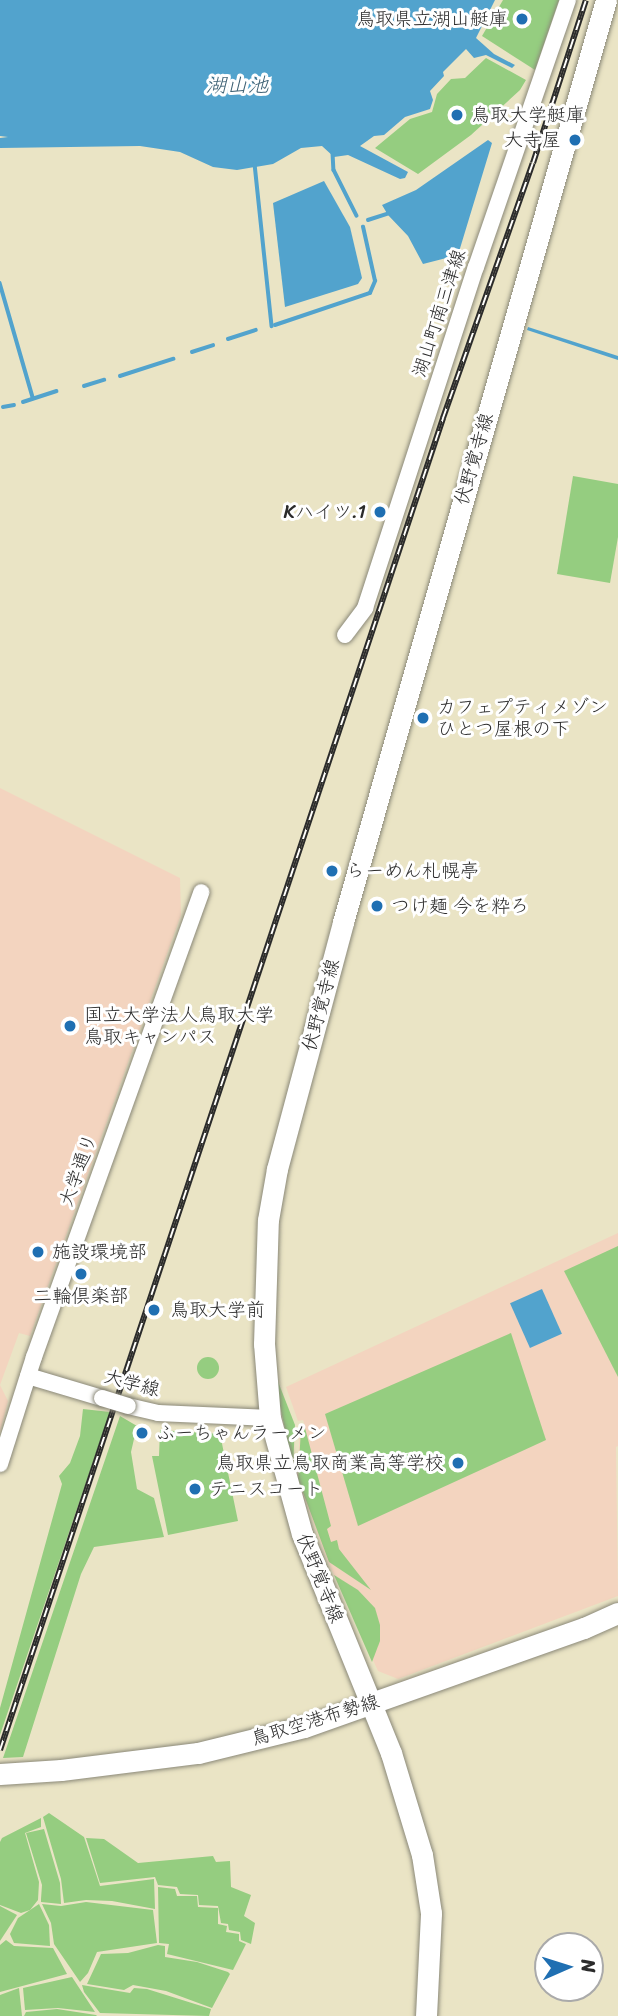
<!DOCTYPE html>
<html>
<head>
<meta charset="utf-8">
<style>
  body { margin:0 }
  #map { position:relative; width:618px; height:2016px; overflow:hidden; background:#eae4c5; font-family:Sriracha,"Klee One",sans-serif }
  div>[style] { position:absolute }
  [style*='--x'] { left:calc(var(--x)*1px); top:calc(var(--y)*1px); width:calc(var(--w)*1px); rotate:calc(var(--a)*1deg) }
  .built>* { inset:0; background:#f3d4bf }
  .green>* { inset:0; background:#95cd80 }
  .round { border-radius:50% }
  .water>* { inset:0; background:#52a3cd; transform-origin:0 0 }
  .stream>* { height:3.5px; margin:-1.75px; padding:0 1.75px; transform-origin:1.75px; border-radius:1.75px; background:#52a3cd }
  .roads { filter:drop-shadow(0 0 2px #8a8878) drop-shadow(0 0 2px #8a8878) }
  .minor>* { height:16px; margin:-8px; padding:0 8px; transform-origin:8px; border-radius:8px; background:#fff }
  .major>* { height:21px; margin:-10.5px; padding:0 10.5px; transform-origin:10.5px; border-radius:10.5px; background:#fff }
  .rail>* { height:6px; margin-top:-3px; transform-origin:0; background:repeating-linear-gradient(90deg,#fff 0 10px,#2b2b2b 0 20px); box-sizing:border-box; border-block:2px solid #2b2b2b }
  .bridges { filter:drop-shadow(0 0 2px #8a8878) drop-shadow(0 0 2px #8a8878) }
  .minor-bridge>* { height:16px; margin:-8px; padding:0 8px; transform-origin:8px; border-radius:8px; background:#fff }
  .dots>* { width:19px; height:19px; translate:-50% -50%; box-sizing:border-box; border:4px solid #fff; border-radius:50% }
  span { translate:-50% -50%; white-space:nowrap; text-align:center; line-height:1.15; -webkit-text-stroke:6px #fff; paint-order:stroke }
  .poi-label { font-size:19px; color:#2b2b2b }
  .right { translate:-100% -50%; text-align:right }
  .left { translate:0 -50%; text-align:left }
  .street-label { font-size:19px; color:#2b2b2b }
  .water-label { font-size:21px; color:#3d6174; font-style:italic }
  .north { position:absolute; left:534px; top:1932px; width:70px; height:70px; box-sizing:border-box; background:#fff; border:2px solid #aaa; border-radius:50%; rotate:87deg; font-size:19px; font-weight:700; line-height:28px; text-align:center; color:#2b2b2b }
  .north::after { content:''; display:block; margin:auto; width:24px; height:32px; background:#1f6fb2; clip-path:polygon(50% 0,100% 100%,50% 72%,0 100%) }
</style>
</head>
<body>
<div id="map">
  <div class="built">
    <i style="clip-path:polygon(0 788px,180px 878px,181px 915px,30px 1336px,19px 1333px,0 1385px,8px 1401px,0 1432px)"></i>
    <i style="clip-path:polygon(618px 1233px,618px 1446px,616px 1447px,618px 1596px,398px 1679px,378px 1671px,328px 1562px,297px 1479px,300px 1428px,305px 1426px,303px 1420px,298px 1421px,286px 1387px)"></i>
  </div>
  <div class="green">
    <i style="clip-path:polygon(503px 0,559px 0,535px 70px,482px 36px)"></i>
    <i style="clip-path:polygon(486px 58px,526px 80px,520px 90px,471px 135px,418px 174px,375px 148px,410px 119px,432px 112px,437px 94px,451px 79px,465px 78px)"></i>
    <i style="clip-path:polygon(573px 476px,618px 484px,618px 537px,610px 583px,557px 574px)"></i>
    <i style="clip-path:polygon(618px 1246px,618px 1377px,564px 1271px)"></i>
    <i style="clip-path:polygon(511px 1333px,546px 1440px,358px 1526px,325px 1414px)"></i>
    <i class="round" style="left:197px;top:1357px;width:22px;height:22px"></i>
    <i style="clip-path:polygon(277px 1379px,295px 1425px,293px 1467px,280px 1406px)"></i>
    <i style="clip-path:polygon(83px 1409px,110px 1412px,0 1735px,0 1708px,62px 1484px,59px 1476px,70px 1463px,80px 1436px)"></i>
    <i style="clip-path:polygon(120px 1416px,137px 1426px,131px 1452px,137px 1489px,154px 1498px,164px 1537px,94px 1547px,81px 1574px,23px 1757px,3px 1758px)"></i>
    <i style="clip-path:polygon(305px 1428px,331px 1526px,327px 1529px,331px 1542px,337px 1540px,339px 1549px,371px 1590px,329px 1562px,298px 1479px,301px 1429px)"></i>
    <i style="clip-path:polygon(160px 1430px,220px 1434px,238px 1521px,168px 1535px,152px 1456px,159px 1456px)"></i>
    <i style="clip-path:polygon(334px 1575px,358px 1590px,375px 1608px,380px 1625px,380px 1641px,372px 1662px)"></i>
    <i style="clip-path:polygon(49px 1813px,84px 1837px,100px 1886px,154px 1879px,155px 1909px,112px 1901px,86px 1900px,64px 1903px,61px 1879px,43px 1817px)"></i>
    <i style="clip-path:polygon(41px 1818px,41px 1827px,25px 1833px,39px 1882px,38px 1900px,30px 1910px,21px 1913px,0 1905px,0 1842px,2px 1838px)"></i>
    <i style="clip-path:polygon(44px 1829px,60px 1883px,61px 1904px,41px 1902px,41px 1899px,42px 1885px,26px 1833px)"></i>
    <i style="clip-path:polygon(86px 1838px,104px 1839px,138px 1863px,213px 1856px,216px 1862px,230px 1861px,231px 1887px,251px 1895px,244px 1916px,255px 1923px,251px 1944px,241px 1940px,240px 1932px,229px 1930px,228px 1924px,221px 1923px,218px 1906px,199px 1905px,198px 1895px,180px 1894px,177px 1887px,158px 1885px,155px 1877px,100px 1883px)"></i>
    <i style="clip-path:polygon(158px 1887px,175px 1889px,177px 1896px,197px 1896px,198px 1907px,218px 1908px,218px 1924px,227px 1926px,226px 1932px,239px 1934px,239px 1941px,246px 1944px,233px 1970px,167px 1954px,169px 1944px,159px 1943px)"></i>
    <i style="clip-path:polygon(86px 1902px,153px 1910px,157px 1943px,97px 1952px,88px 1973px,80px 1982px,54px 1944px,51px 1923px,42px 1904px,61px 1906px)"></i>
    <i style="clip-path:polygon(39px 1904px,49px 1925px,50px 1946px,14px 1943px,10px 1934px,18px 1918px)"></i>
    <i style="clip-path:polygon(0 1906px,17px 1915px,0 1941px)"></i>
    <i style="clip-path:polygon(6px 1940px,14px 1946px,53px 1948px,67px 1974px,0 1992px,0 1945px)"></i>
    <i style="clip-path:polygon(158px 1945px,165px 1946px,165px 1957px,197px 1962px,228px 1972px,230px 1974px,212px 2008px,166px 1991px,133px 1985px,124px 1990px,87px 1984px,101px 1954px,128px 1953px)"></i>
    <i style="clip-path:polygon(72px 1977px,95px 2012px,58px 2008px,25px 2010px,23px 1988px)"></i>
    <i style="clip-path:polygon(82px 1985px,130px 1993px,134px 1988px,147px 1989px,211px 2009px,209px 2016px,100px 2013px,84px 1992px)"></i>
    <i style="clip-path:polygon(19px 1988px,22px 2016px,0 2016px,0 1995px)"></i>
    <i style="clip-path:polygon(57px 2009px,96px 2015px,97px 2016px,24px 2016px,26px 2012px)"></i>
  </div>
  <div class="water">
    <i style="clip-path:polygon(0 0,495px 0,476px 38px,494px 54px,515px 65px,512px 68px,486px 55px,474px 58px,466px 49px,443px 72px,444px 76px,430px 91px,433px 100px,430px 109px,405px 117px,384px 135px,374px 136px,360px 146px,408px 172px,405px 178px,400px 179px,348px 155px,334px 157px,322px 146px,301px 148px,273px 164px,237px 170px,213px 167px,180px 152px,140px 146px,0 148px,0 138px,8px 137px,0 136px)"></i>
    <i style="clip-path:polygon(488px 140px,492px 143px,458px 255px,423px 264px,408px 236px,388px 215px,382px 205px,416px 190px)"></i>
    <i style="clip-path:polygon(324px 181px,350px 227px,362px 278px,358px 284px,285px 307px,273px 203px)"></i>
    <i style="clip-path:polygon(528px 327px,618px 356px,618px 360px,527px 330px)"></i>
    <i style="left:542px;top:1289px;width:49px;height:35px;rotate:66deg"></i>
  </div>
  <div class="stream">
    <i style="--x:333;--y:153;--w:17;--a:87"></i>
    <i style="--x:334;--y:170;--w:51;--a:63.4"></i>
    <i style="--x:255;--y:164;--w:163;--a:84"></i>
    <i style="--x:368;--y:220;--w:22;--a:-18"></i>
    <i style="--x:0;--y:283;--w:119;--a:73.9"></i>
    <i style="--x:275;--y:325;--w:100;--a:-18.6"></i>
    <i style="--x:370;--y:293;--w:13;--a:-67"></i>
    <i style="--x:375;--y:281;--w:55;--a:-102.5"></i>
    <i style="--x:228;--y:339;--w:29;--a:-18"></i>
    <i style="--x:192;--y:352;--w:22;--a:-18"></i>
    <i style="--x:120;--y:376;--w:56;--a:-17.8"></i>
    <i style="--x:84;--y:386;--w:21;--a:-17"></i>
    <i style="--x:23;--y:402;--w:35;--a:-18"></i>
    <i style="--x:3;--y:407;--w:11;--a:-10"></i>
  </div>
  <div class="roads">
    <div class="minor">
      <i style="--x:345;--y:635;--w:34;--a:-53"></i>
      <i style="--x:365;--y:608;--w:359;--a:-72"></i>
      <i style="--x:476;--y:267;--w:282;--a:-71"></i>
      <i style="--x:28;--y:1376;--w:77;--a:16.6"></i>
      <i style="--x:128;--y:1406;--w:31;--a:13"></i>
      <i style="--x:158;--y:1413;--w:112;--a:2.6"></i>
      <i style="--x:0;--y:1464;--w:112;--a:-72.4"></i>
      <i style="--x:34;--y:1357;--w:494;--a:-70.2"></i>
    </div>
    <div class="major">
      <i style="--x:0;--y:1774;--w:61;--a:-3.8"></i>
      <i style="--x:61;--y:1770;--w:138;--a:-7.1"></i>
      <i style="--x:198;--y:1753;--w:109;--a:-13.8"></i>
      <i style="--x:304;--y:1727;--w:297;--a:-19.5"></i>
      <i style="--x:584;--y:1628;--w:37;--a:-24"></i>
      <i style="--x:426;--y:2016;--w:103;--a:-87.2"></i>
      <i style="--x:431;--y:1913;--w:59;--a:-98.8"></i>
      <i style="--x:422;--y:1855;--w:107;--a:-106.9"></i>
      <i style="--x:391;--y:1753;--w:236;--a:-112.1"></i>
      <i style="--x:302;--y:1534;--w:120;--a:-105.4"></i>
      <i style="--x:270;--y:1418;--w:74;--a:-94.6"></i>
      <i style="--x:264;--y:1344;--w:124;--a:-88.2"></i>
      <i style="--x:268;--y:1220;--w:52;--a:-80"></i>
      <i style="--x:277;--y:1169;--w:256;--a:-75"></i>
      <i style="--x:343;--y:922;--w:959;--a:-74.08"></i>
    </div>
  </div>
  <div class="rail">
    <i style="--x:0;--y:1750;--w:1404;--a:-71.6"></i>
    <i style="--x:443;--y:418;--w:270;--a:-70.6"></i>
    <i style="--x:533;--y:163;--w:171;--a:-72"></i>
  </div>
  <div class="bridges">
    <div class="minor-bridge">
      <i style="--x:102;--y:1398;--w:27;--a:17"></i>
    </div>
  </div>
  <div class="dots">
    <i style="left:522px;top:19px;background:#1f6fb2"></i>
    <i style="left:457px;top:115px;background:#1f6fb2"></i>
    <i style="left:575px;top:140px;background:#1f6fb2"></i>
    <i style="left:380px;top:512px;background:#1f6fb2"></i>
    <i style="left:423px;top:718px;background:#1f6fb2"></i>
    <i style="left:332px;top:871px;background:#1f6fb2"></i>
    <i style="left:377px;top:906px;background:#1f6fb2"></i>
    <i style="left:70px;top:1026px;background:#1f6fb2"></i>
    <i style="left:38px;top:1252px;background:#1f6fb2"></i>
    <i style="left:81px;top:1274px;background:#1f6fb2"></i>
    <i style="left:154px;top:1310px;background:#1f6fb2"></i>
    <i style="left:142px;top:1433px;background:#1f6fb2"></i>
    <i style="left:458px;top:1463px;background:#1f6fb2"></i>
    <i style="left:195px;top:1489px;background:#1f6fb2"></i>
  </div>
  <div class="poi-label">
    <span class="right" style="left:508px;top:19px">鳥取県立湖山艇庫</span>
    <span class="left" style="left:471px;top:115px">鳥取大学艇庫</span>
    <span class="right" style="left:561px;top:140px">大寺屋</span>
    <span class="right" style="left:366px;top:512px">Kハイツ.1</span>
    <span class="left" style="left:437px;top:718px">カフェプティメゾン<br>ひとつ屋根の下</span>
    <span class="left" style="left:346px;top:871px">らーめん札幌亭</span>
    <span class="left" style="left:391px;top:906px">つけ麺 今を粋ろ</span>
    <span class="left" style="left:84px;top:1026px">国立大学法人鳥取大学<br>鳥取キャンパス</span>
    <span class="left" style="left:52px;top:1252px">施設環境部</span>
    <span style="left:81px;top:1296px">二輪倶楽部</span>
    <span class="left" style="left:170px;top:1310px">鳥取大学前</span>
    <span class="left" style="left:156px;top:1433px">ふーちゃんラーメン</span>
    <span class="right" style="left:444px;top:1463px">鳥取県立鳥取商業高等学校</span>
    <span class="left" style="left:209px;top:1489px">テニスコート</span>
  </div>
  <div class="street-label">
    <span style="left:439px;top:313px;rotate:-72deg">湖山町南三津線</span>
    <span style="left:474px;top:459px;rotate:-74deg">伏野覚寺線</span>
    <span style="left:321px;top:1005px;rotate:-75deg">伏野覚寺線</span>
    <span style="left:78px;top:1170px;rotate:-70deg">大学通り</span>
    <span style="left:132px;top:1383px;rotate:15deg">大学線</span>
    <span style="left:320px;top:1578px;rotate:68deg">伏野覚寺線</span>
    <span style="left:315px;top:1720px;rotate:-17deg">鳥取空港布勢線</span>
  </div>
  <div class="water-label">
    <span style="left:237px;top:85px">湖山池</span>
  </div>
  <div class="north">N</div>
</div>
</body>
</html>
